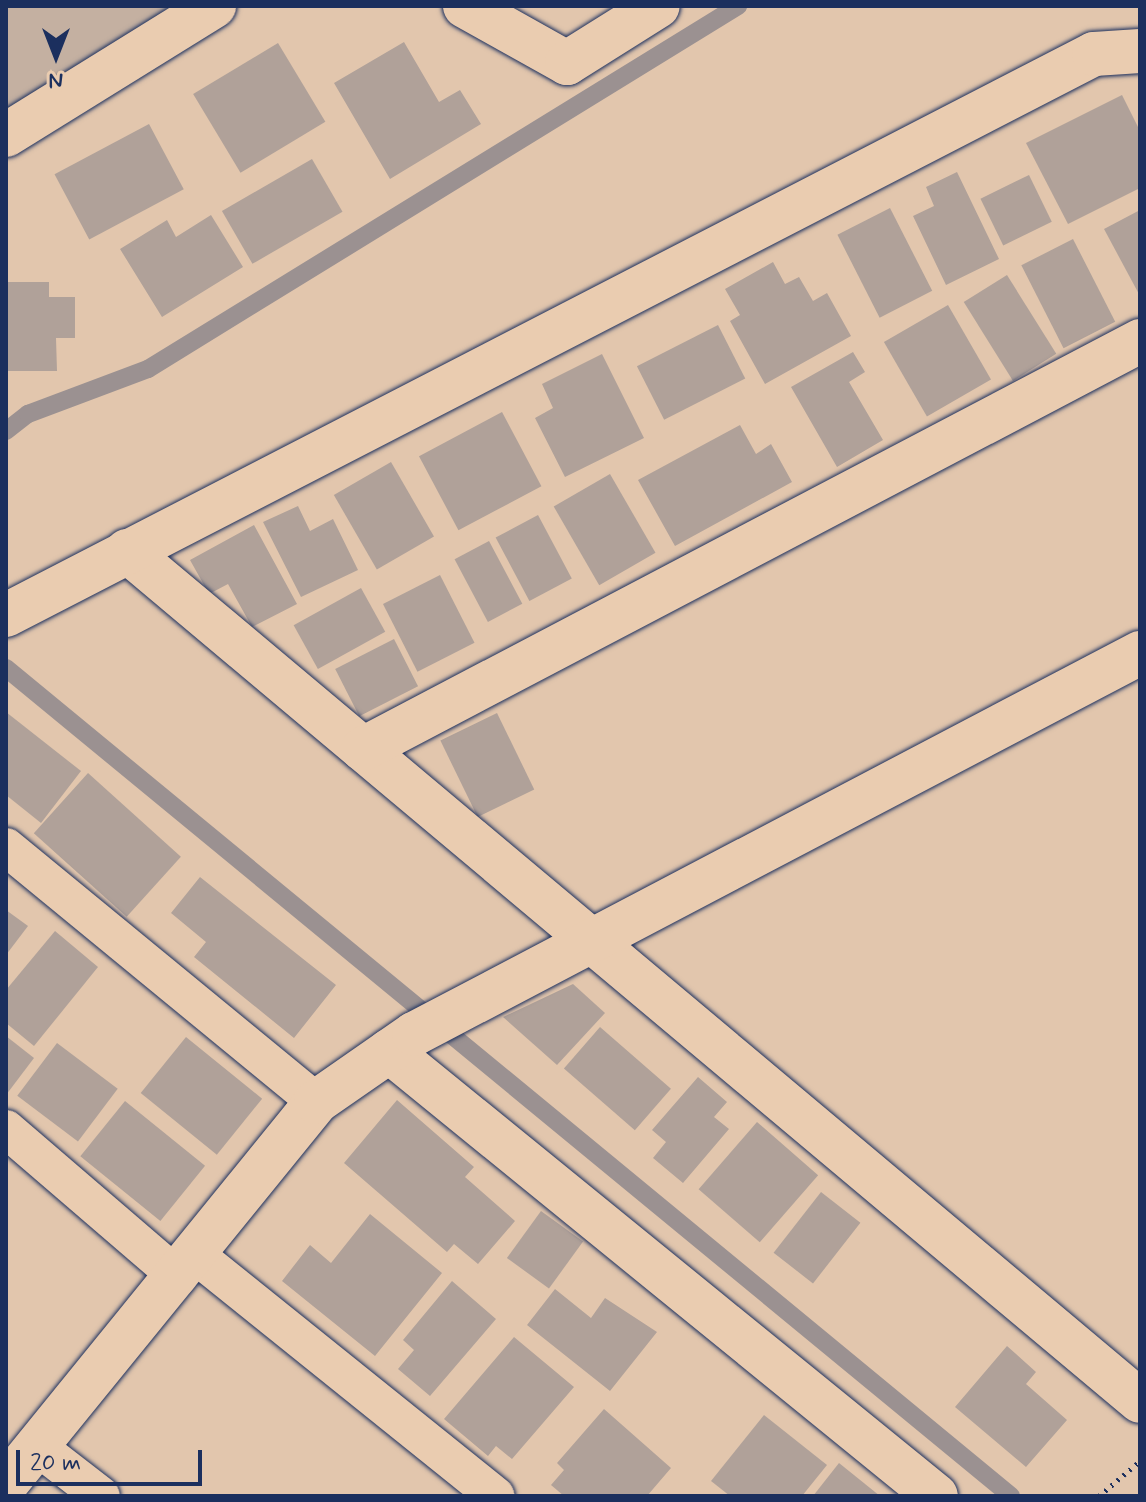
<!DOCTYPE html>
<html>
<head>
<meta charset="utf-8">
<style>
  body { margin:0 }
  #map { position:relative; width:1146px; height:1502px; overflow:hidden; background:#e2c6ad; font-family:Mynerve,sans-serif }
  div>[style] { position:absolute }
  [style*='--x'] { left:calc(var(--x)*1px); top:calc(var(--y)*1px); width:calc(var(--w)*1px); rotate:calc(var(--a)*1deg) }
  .green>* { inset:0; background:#c4b0a1 }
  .stream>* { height:18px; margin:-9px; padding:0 9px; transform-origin:9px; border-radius:9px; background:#9b9191 }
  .building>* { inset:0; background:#b0a199; transform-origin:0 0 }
  .path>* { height:5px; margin-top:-2.5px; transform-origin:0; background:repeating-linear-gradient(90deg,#1b2f5e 0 2px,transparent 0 8px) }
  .roads { filter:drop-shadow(0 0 2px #1b2f5e) drop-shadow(0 0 2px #1b2f5e) }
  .service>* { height:38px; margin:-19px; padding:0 19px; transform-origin:19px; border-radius:19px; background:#eaccb0 }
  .minor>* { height:44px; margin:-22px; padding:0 22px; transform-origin:22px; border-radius:22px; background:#eaccb0 }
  span { translate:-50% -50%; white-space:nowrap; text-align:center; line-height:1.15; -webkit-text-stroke:7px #eaccb0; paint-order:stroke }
  .frame { position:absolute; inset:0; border:8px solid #1b2f5e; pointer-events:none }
  .north { position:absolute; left:16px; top:16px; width:80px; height:80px; -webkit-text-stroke:6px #eaccb0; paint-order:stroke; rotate:180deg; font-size:22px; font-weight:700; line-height:32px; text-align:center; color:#1b2f5e }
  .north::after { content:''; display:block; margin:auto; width:28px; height:36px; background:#1b2f5e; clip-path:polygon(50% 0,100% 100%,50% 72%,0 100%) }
  .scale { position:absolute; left:16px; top:1450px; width:186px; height:36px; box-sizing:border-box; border:4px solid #1b2f5e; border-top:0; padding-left:10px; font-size:24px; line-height:28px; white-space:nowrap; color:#1b2f5e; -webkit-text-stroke:6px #eaccb0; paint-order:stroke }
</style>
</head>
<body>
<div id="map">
  <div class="green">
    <i style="clip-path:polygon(6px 6px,184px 6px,6px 111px)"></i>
  </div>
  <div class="stream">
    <i style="--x:6;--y:431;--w:28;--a:-38"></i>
    <i style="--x:28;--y:414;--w:128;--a:-20.6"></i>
    <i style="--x:148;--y:369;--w:693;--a:-31.6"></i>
    <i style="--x:6;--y:668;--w:1302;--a:39.48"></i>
  </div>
  <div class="building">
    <i style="clip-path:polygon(404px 42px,439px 102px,460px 90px,481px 124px,390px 179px,334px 83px)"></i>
    <i style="left:278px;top:43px;width:92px;height:99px;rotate:59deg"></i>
    <i style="clip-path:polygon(1122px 95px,1140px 131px,1140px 188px,1068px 224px,1026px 143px)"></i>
    <i style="left:149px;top:124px;width:74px;height:107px;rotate:62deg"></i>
    <i style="left:312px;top:159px;width:61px;height:104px;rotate:60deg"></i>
    <i style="clip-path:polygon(957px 172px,999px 259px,946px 285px,913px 216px,934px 206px,926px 187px)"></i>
    <i style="left:1029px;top:175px;width:52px;height:54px;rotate:64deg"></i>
    <i style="left:890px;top:208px;width:93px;height:59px;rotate:63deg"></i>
    <i style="clip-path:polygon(1140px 210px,1140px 296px,1104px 229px)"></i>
    <i style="clip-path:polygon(211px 215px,243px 267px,162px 317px,120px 249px,167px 220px,176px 237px)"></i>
    <i style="left:1073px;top:239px;width:93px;height:58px;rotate:63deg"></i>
    <i style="clip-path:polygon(773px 262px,785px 284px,799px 277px,813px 301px,827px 293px,851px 336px,765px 384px,730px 321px,740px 315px,725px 289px)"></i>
    <i style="left:1007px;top:275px;width:93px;height:51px;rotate:58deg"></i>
    <i style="clip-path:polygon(6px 282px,49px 282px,49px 297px,75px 297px,75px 338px,56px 338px,57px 371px,6px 371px)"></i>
    <i style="left:948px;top:305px;width:86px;height:74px;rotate:60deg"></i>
    <i style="left:718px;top:325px;width:60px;height:91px;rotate:63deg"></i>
    <i style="clip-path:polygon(853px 352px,865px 372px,849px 382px,883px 440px,837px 467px,791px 387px)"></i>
    <i style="clip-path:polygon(602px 354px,644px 438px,565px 477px,535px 418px,553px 408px,542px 384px)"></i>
    <i style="left:502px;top:412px;width:84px;height:94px;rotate:62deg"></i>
    <i style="clip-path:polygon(740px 425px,756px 454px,771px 444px,792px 482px,675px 546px,638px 480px)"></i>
    <i style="left:391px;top:462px;width:86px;height:66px;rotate:60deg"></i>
    <i style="left:610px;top:474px;width:91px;height:65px;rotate:60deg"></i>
    <i style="clip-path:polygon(298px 506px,310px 531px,333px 519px,358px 570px,301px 597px,263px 522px)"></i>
    <i style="left:538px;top:515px;width:72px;height:48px;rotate:62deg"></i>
    <i style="clip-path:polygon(254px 525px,297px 604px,252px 627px,228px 584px,209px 594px,190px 560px)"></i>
    <i style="left:489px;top:541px;width:71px;height:39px;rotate:62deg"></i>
    <i style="left:440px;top:575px;width:76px;height:64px;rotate:63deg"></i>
    <i style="left:361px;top:588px;width:50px;height:77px;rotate:61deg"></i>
    <i style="left:394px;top:639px;width:53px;height:66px;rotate:63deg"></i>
    <i style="clip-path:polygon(6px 712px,81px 771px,41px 823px,6px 795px)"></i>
    <i style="left:497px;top:713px;width:85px;height:63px;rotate:64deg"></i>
    <i style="left:88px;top:773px;width:125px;height:81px;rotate:42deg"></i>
    <i style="clip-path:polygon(200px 877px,336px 985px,294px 1038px,194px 957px,206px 942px,171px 913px)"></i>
    <i style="clip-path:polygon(6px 910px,28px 926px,6px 955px)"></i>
    <i style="clip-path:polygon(55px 931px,98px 967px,34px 1046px,6px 1023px,6px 990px)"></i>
    <i style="clip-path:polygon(573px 984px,605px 1013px,557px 1065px,503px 1017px)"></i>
    <i style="left:600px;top:1027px;width:94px;height:55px;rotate:41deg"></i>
    <i style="clip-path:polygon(6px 1036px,34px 1058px,6px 1095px)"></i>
    <i style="left:186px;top:1037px;width:98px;height:72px;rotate:39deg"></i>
    <i style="left:57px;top:1043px;width:76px;height:66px;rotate:37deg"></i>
    <i style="clip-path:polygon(698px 1077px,727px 1102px,714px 1117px,729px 1129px,683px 1183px,653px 1158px,666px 1142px,652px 1130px)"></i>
    <i style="clip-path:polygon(397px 1100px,474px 1167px,465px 1177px,515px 1221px,478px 1264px,454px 1244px,447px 1252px,344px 1163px)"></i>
    <i style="left:125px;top:1101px;width:103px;height:71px;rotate:39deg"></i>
    <i style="left:757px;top:1122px;width:81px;height:89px;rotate:41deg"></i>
    <i style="left:821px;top:1192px;width:50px;height:77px;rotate:38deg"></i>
    <i style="left:541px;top:1211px;width:52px;height:58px;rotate:36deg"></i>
    <i style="clip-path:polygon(370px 1214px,442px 1273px,375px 1356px,282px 1281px,310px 1245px,331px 1263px)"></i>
    <i style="clip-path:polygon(452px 1281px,496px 1319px,430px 1396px,398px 1369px,414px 1350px,403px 1340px)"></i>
    <i style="clip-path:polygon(555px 1289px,591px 1318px,605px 1298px,657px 1332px,610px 1391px,527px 1325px)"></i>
    <i style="clip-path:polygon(514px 1337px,574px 1387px,512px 1459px,496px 1446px,488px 1456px,444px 1419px)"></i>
    <i style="clip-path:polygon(1007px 1346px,1036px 1372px,1026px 1384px,1067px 1420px,1026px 1467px,955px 1407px)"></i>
    <i style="clip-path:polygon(604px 1409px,671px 1468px,647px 1496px,564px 1496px,551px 1485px,564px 1470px,557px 1463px)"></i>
    <i style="clip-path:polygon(764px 1415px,827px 1465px,802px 1496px,730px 1496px,711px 1481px)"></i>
    <i style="clip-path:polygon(839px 1463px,880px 1496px,813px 1496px)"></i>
  </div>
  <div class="path">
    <i style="--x:1099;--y:1496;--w:54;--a:-40.5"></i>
  </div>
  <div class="roads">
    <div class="service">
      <i style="--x:6;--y:847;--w:401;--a:39.4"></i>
      <i style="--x:6;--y:1129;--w:227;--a:40.7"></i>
      <i style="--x:197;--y:1256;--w:383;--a:38.8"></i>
      <i style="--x:39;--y:1448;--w:78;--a:37.7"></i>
    </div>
    <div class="minor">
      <i style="--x:465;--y:6;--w:117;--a:29.2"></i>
      <i style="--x:567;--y:63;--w:107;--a:-32.1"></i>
      <i style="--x:6;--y:135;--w:245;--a:-31.8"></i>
      <i style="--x:127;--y:551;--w:1322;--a:40"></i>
      <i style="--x:6;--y:615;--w:1224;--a:-27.28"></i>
      <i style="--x:1094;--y:54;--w:46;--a:-3.7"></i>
      <i style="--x:363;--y:749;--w:878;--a:-27.7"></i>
      <i style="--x:389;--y:1051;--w:705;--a:39.13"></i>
      <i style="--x:6;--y:1484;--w:492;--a:-50.9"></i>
      <i style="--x:316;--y:1102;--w:119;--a:-34.8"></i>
      <i style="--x:414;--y:1034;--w:820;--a:-27.69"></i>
    </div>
  </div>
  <div class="frame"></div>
  <div class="north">N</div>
  <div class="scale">20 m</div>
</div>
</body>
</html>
